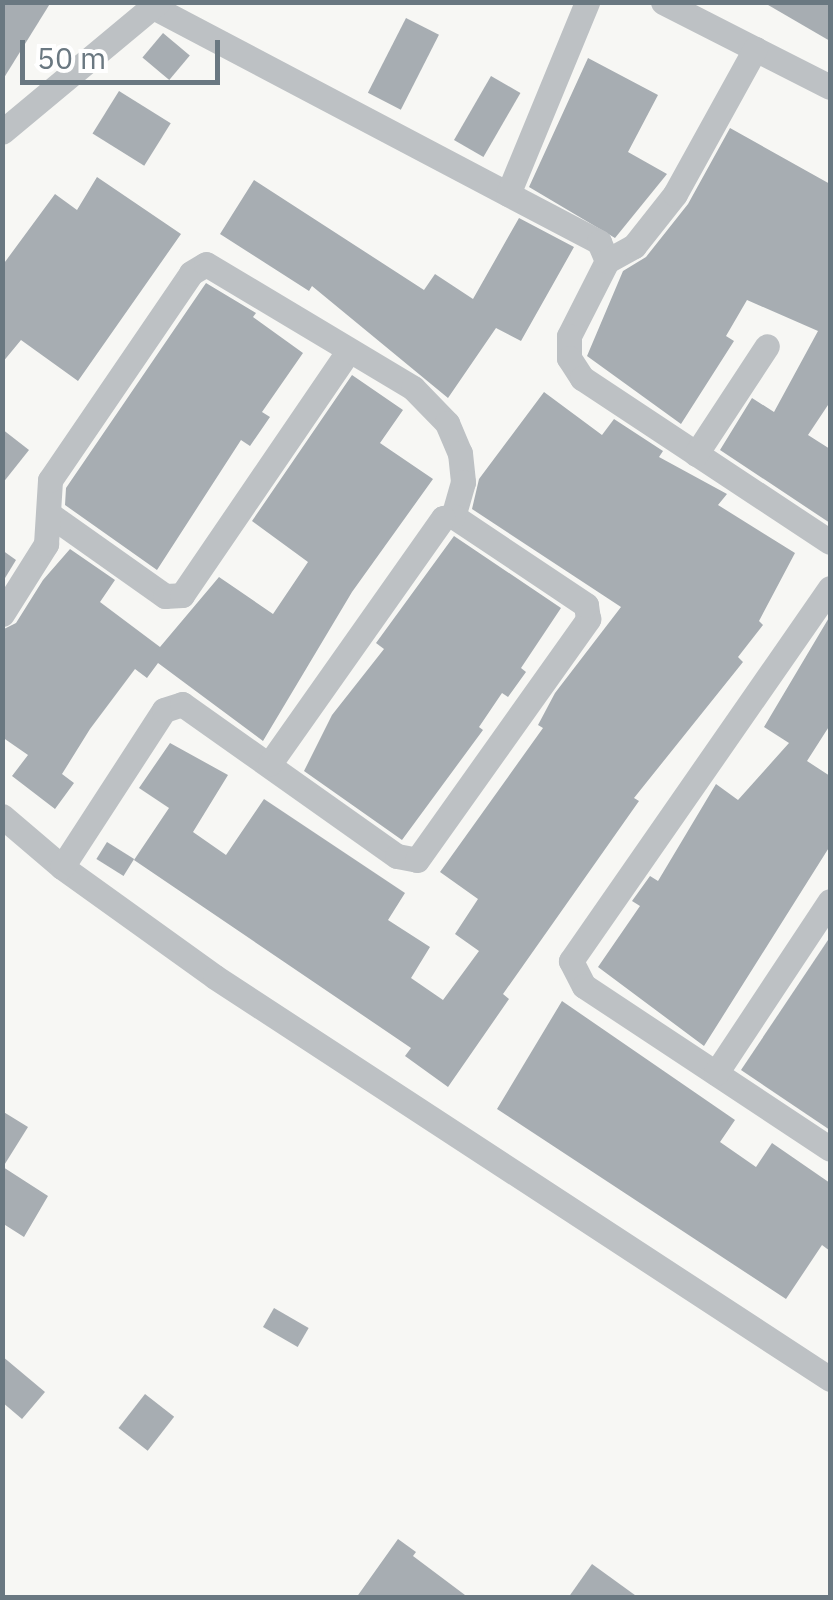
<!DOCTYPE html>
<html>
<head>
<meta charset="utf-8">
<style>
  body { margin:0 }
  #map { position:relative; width:833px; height:1600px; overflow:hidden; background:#f7f7f4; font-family:"IBM Plex Sans",sans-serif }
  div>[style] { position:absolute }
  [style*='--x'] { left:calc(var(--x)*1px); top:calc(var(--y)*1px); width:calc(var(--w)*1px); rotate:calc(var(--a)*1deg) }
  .building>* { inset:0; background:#a7adb2; transform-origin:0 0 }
  .minor>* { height:25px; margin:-12.5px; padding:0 12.5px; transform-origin:12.5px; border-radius:12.5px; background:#bdc1c4 }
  span { translate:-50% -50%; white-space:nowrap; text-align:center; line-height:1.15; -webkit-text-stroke:10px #fff; paint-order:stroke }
  .frame { position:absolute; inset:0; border:5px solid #6a7881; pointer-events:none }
  .scale { position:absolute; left:20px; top:40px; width:200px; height:45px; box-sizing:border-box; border:5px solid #6a7881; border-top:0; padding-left:12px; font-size:30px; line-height:35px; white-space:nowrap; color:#6a7881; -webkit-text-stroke:8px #fff; paint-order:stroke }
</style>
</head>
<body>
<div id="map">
  <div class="building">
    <i style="clip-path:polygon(2px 2px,51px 2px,2px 81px)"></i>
    <i style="clip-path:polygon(763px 2px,830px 2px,830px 41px)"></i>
    <i style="left:406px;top:18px;width:37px;height:84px;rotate:27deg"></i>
    <i style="left:163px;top:33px;width:35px;height:32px;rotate:40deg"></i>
    <i style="clip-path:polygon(588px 58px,658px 95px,628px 152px,667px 174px,615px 238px,529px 187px)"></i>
    <i style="left:491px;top:76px;width:34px;height:74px;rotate:30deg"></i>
    <i style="left:119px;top:91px;width:61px;height:50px;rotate:32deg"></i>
    <i style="clip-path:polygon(730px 128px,830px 184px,830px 402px,808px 435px,830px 449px,830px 523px,720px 450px,752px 398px,774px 412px,818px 331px,747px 300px,726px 336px,734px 341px,681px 424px,587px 356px,623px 271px,646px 257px,688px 204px)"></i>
    <i style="clip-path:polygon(97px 177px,181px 234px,78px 381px,21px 340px,2px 363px,2px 266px,55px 194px,77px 210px)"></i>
    <i style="clip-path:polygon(254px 180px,424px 290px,435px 274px,473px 299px,519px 218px,574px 247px,521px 341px,496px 328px,448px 398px,312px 286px,309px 291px,220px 234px)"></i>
    <i style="clip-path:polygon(206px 283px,256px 313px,253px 317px,303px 353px,262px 412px,270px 417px,250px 446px,241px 440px,157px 570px,65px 505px,66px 488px)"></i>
    <i style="clip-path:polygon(352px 375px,403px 410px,380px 443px,433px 479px,352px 592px,263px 741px,158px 663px,147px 678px,135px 669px,90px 729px,62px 774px,74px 783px,55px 809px,12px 776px,28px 755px,2px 737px,2px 630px,16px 623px,43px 580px,70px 549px,115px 580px,100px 602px,160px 647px,219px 577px,273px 614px,308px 562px,252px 521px)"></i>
    <i style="clip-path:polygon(544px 392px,602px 435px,614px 419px,663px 451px,659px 457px,727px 494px,718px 505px,795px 553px,759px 621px,763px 625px,738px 657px,743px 662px,634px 798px,639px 801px,503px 994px,509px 999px,448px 1087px,405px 1056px,411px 1048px,134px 860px,169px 808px,139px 788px,170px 743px,228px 775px,193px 832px,226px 855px,264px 799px,405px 893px,388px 920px,430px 947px,411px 978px,443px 1000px,479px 951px,455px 934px,478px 899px,440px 872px,543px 728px,538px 725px,555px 693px,621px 607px,472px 509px,479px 479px)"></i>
    <i style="clip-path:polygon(2px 429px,29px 450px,2px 484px)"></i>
    <i style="clip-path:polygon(454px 536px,561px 608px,521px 668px,526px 672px,508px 697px,502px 693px,479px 727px,483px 730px,402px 840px,304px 771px,332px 715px,384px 649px,376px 643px)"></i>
    <i style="clip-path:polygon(2px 550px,16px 560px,2px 583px)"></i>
    <i style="clip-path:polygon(830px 616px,830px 725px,807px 761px,830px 776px,830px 846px,704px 1046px,598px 967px,640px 906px,632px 901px,650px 876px,658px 881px,716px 784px,738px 800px,789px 743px,764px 727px)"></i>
    <i style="left:107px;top:842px;width:32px;height:20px;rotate:32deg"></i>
    <i style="clip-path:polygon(830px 937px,830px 1130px,741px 1070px)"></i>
    <i style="clip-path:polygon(562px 1001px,735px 1120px,720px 1142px,756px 1167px,772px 1143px,830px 1183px,830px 1251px,822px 1245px,786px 1299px,497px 1109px)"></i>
    <i style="clip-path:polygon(2px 1111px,28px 1127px,3px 1167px,48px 1196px,24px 1237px,2px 1223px)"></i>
    <i style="left:274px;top:1308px;width:40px;height:22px;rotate:30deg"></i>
    <i style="clip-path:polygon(2px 1356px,45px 1392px,22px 1419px,2px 1402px)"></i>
    <i style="left:145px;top:1394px;width:37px;height:43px;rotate:38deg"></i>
    <i style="clip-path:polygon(398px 1539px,416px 1552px,413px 1556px,469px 1598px,356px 1598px)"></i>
    <i style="clip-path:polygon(592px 1564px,639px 1598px,568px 1598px)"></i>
  </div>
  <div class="minor">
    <i style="--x:663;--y:2;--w:187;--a:27"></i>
    <i style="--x:155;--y:8;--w:502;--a:27.79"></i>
    <i style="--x:599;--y:242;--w:21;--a:67"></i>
    <i style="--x:607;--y:261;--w:84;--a:116.9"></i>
    <i style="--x:569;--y:336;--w:22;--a:90"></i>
    <i style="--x:569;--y:358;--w:24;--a:57"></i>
    <i style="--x:582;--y:378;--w:297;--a:33.5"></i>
    <i style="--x:2;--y:132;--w:203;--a:-39.8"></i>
    <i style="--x:508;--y:194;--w:208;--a:-67.6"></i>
    <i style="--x:607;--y:261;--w:31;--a:-29"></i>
    <i style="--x:634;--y:246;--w:66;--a:-51.7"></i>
    <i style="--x:675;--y:194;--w:166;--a:-61.1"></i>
    <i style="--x:696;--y:454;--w:129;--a:-56.7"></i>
    <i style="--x:49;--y:514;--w:142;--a:35.3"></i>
    <i style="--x:165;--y:596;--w:17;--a:-3"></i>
    <i style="--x:182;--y:595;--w:294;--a:-55.7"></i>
    <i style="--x:830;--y:588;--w:454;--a:124.8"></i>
    <i style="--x:571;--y:961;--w:28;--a:63"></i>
    <i style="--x:584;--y:986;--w:295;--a:33.5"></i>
    <i style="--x:2;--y:614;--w:83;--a:-57.8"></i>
    <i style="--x:46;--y:544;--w:64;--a:-86.4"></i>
    <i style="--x:50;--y:480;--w:250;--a:-55.7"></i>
    <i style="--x:191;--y:273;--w:17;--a:-31"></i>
    <i style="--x:206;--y:264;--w:241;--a:30.9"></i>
    <i style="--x:413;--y:388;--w:49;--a:45.8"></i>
    <i style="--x:447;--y:423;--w:33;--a:67"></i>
    <i style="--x:460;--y:453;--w:29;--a:84"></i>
    <i style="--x:463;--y:482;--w:35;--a:106"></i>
    <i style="--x:2;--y:816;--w:79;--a:40.4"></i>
    <i style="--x:62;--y:867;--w:188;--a:35.7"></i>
    <i style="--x:215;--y:977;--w:735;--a:33.17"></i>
    <i style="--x:62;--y:867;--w:187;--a:-57"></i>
    <i style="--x:164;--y:710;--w:19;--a:-18"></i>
    <i style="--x:182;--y:704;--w:263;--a:35.3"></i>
    <i style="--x:397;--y:856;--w:20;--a:11"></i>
    <i style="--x:417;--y:860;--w:296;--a:-54.6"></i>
    <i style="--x:588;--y:619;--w:14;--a:-98"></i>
    <i style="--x:586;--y:605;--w:160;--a:-146.2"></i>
    <i style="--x:453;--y:516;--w:10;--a:169"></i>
    <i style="--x:443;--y:518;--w:300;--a:125.2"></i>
    <i style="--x:716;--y:1073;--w:206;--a:-56.5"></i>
  </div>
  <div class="frame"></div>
  <div class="scale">50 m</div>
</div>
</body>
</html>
